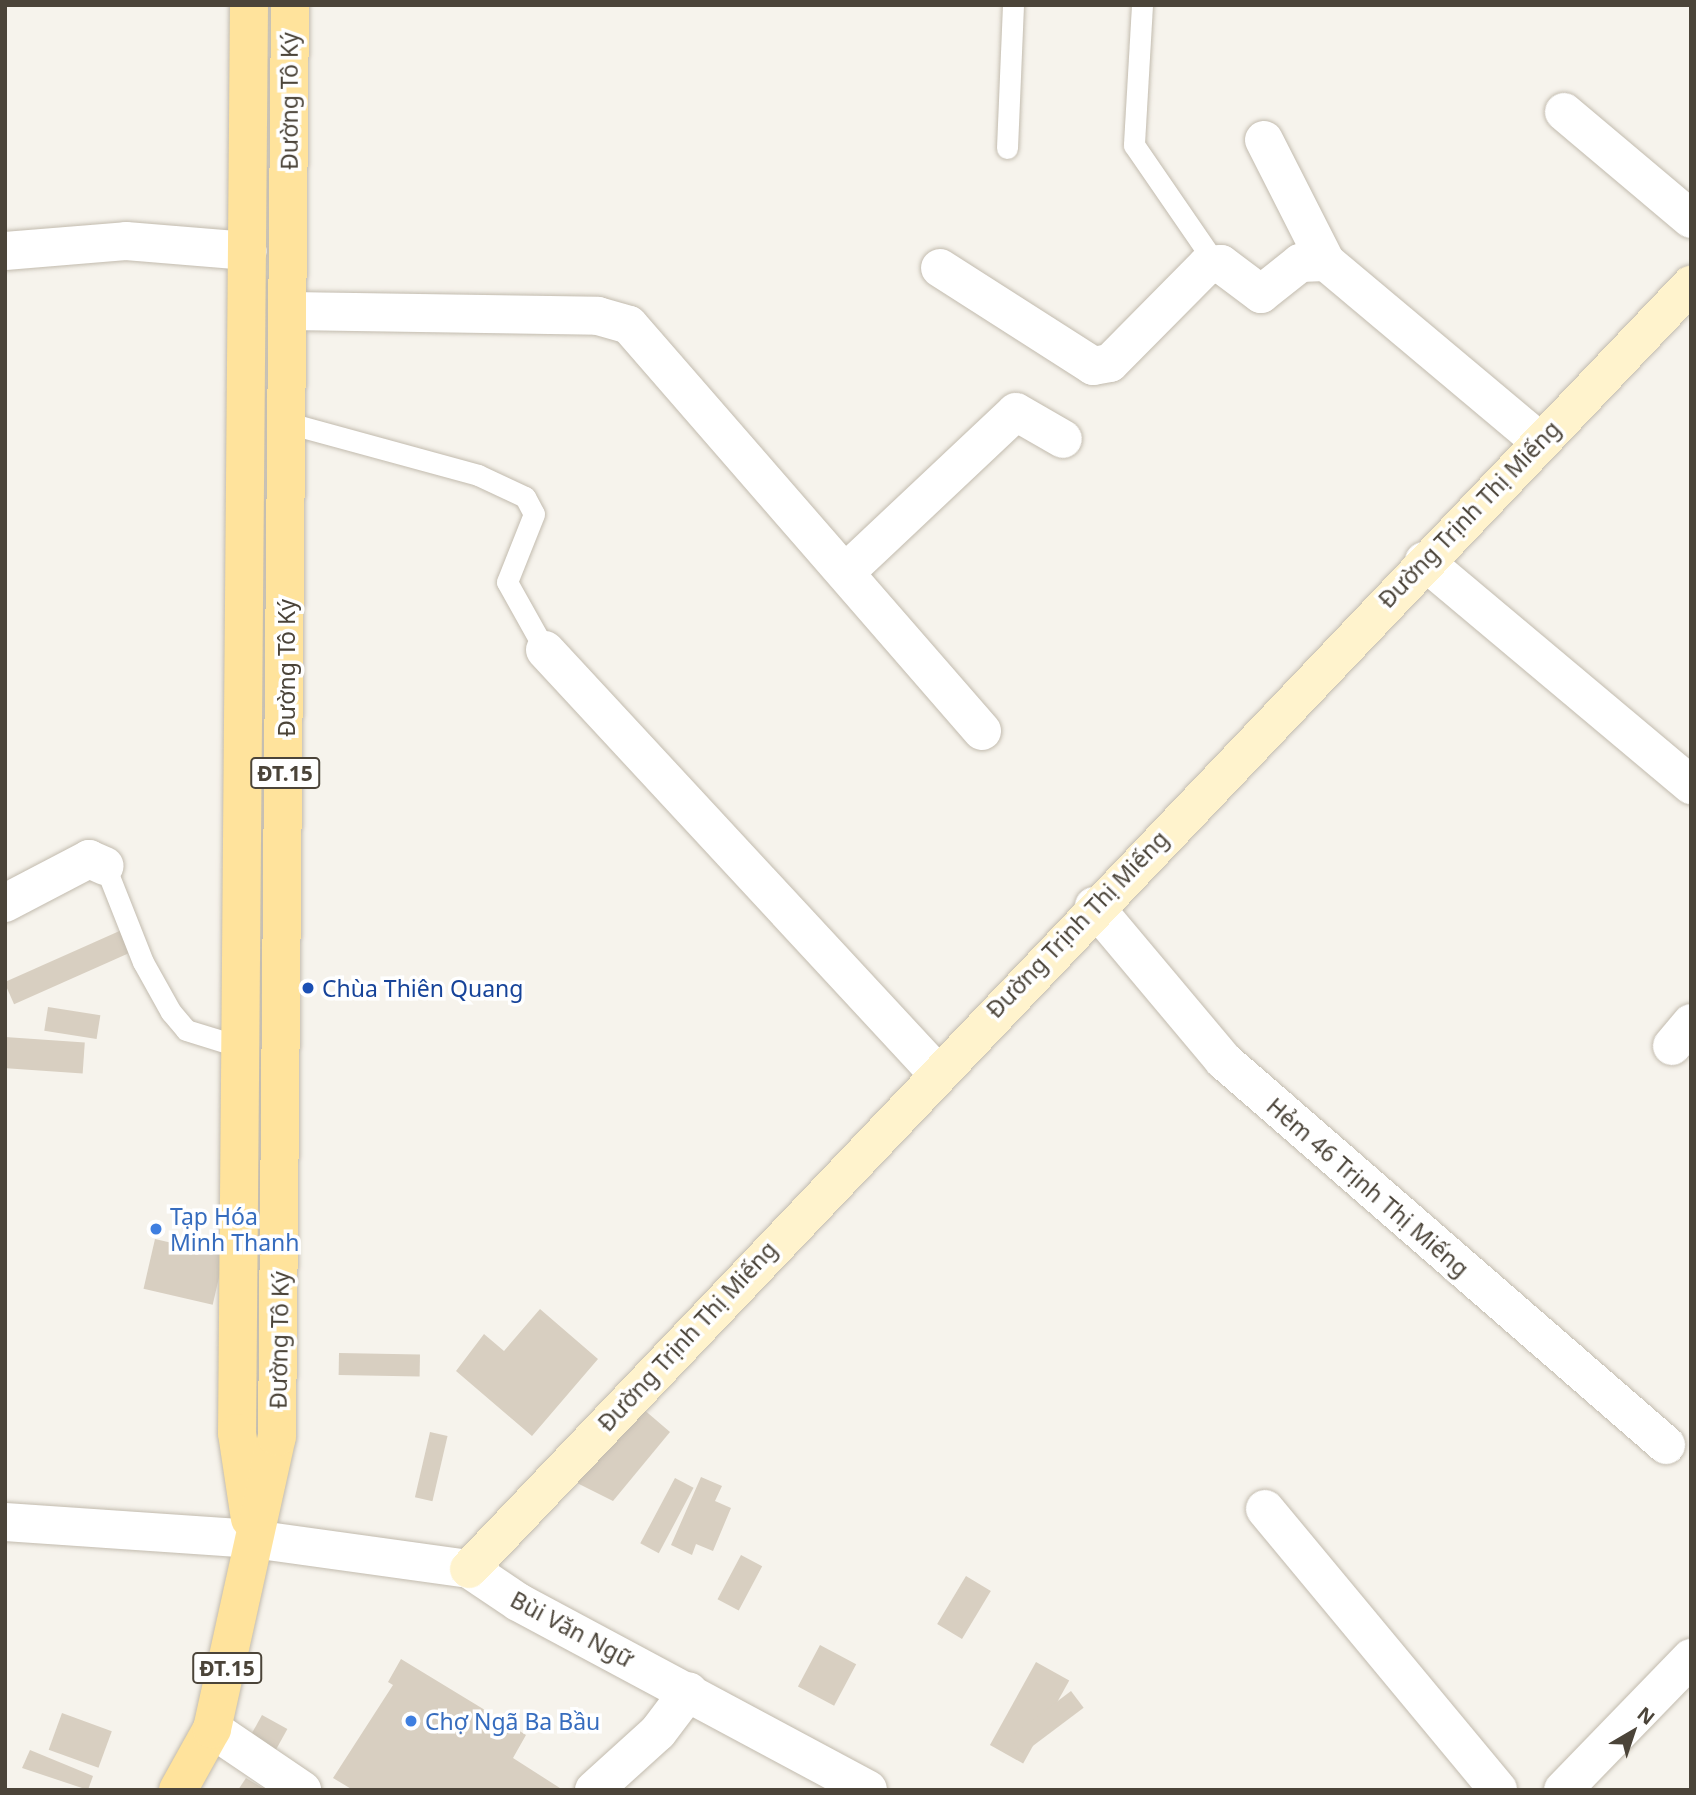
<!DOCTYPE html>
<html>
<head>
<meta charset="utf-8">
<style>
  body { margin:0 }
  #map { position:relative; width:1696px; height:1795px; overflow:hidden; background:#f6f3ec; font-family:"Noto Sans",sans-serif }
  div>[style] { position:absolute }
  [style*='--x'] { left:calc(var(--x)*1px); top:calc(var(--y)*1px); width:calc(var(--w)*1px); rotate:calc(var(--a)*1deg) }
  .building>* { inset:0; background:#d8cfc1; transform-origin:0 0 }
  .roads { filter:drop-shadow(0 0 2px #c2bbae) drop-shadow(0 0 2px #c2bbae) }
  .service>* { height:21px; margin:-10.5px; padding:0 10.5px; transform-origin:10.5px; border-radius:10.5px; background:#fff }
  .minor>* { height:38px; margin:-19px; padding:0 19px; transform-origin:19px; border-radius:19px; background:#fff }
  .secondary>* { height:38px; margin:-19px; padding:0 19px; transform-origin:19px; border-radius:19px; background:#fff3cd }
  .primary>* { height:38px; margin:-19px; padding:0 19px; transform-origin:19px; border-radius:19px; background:#ffe39c }
  .dots>* { width:19px; height:19px; translate:-50% -50%; box-sizing:border-box; border:4px solid #fff; border-radius:50% }
  span { translate:-50% -50%; white-space:nowrap; text-align:center; line-height:1.15; -webkit-text-stroke:7px #fff; paint-order:stroke }
  .shield-label span { padding:2px 5px; background:#fff; border:2px solid; border-radius:5px; -webkit-text-stroke-width:0 }
  .shield-label { font-size:21px; color:#4b4439; font-weight:700 }
  .street-label { font-size:23px; color:#4b4439 }
  .transit-label { font-size:23px; color:#164399 }
  .left { translate:0 -50%; text-align:left }
  .shop-label { font-size:23px; color:#366cbe }
  .frame { position:absolute; inset:0; border:7px solid #4b4439; pointer-events:none }
  .north { position:absolute; left:1598px; top:1697px; width:70px; height:70px; -webkit-text-stroke:5px #fff; paint-order:stroke; rotate:39deg; font-size:19px; font-weight:700; line-height:28px; text-align:center; color:#4b4439 }
  .north::after { content:''; display:block; margin:auto; width:24px; height:32px; background:#4b4439; clip-path:polygon(50% 0,100% 100%,50% 72%,0 100%) }
</style>
</head>
<body>
<div id="map">
  <div class="building">
    <i style="left:124px;top:929px;width:24px;height:131px;rotate:66deg"></i>
    <i style="left:48px;top:1007px;width:53px;height:24px;rotate:9deg"></i>
    <i style="left:5px;top:1037px;width:80px;height:31px;rotate:4deg"></i>
    <i style="left:155px;top:1239px;width:71px;height:51px;rotate:13deg"></i>
    <i style="clip-path:polygon(540px 1309px,598px 1359px,532px 1436px,456px 1371px,484px 1334px,504px 1351px)"></i>
    <i style="left:339px;top:1353px;width:81px;height:22px;rotate:1deg"></i>
    <i style="clip-path:polygon(635px 1402px,670px 1432px,613px 1501px,567px 1478px)"></i>
    <i style="left:430px;top:1432px;width:18px;height:67px;rotate:13deg"></i>
    <i style="clip-path:polygon(701px 1477px,722px 1486px,715px 1501px,731px 1508px,713px 1551px,696px 1544px,692px 1555px,671px 1545px)"></i>
    <i style="left:675px;top:1478px;width:21px;height:74px;rotate:28deg"></i>
    <i style="left:741px;top:1555px;width:24px;height:50px;rotate:28deg"></i>
    <i style="left:966px;top:1576px;width:29px;height:56px;rotate:31deg"></i>
    <i style="left:820px;top:1645px;width:41px;height:47px;rotate:28deg"></i>
    <i style="clip-path:polygon(401px 1659px,526px 1735px,513px 1758px,563px 1790px,353px 1790px,333px 1778px,393px 1685px,388px 1682px)"></i>
    <i style="left:1036px;top:1662px;width:38px;height:95px;rotate:29deg"></i>
    <i style="left:1071px;top:1691px;width:21px;height:77px;rotate:53deg"></i>
    <i style="left:62px;top:1713px;width:53px;height:39px;rotate:20deg"></i>
    <i style="left:262px;top:1715px;width:29px;height:31px;rotate:29deg"></i>
    <i style="clip-path:polygon(30px 1750px,93px 1776px,88px 1790px,22px 1768px)"></i>
    <i style="clip-path:polygon(246px 1778px,266px 1790px,238px 1790px)"></i>
  </div>
  <div class="roads">
    <div class="service">
      <i style="--x:1142;--y:5;--w:140;--a:93.3"></i>
      <i style="--x:1134;--y:145;--w:143;--a:55.5"></i>
      <i style="--x:1007;--y:148;--w:143;--a:-87.6"></i>
      <i style="--x:288;--y:423;--w:197;--a:15.3"></i>
      <i style="--x:478;--y:475;--w:52;--a:25.1"></i>
      <i style="--x:525;--y:497;--w:19;--a:62"></i>
      <i style="--x:534;--y:514;--w:73;--a:111.7"></i>
      <i style="--x:507;--y:582;--w:78;--a:60.8"></i>
      <i style="--x:105;--y:866;--w:103;--a:68.4"></i>
      <i style="--x:143;--y:962;--w:57;--a:60.8"></i>
      <i style="--x:171;--y:1012;--w:23;--a:50"></i>
      <i style="--x:186;--y:1030;--w:58;--a:17.2"></i>
    </div>
    <div class="minor">
      <i style="--x:1564;--y:112;--w:166;--a:40.1"></i>
      <i style="--x:1264;--y:140;--w:137;--a:63.1"></i>
      <i style="--x:5;--y:251;--w:121;--a:-4.7"></i>
      <i style="--x:126;--y:241;--w:122;--a:4.7"></i>
      <i style="--x:940;--y:268;--w:182;--a:32.6"></i>
      <i style="--x:1093;--y:366;--w:17;--a:-10"></i>
      <i style="--x:1110;--y:363;--w:138;--a:-45.3"></i>
      <i style="--x:1207;--y:265;--w:14;--a:-4"></i>
      <i style="--x:1221;--y:264;--w:50;--a:36.9"></i>
      <i style="--x:1261;--y:294;--w:50;--a:-38.5"></i>
      <i style="--x:1300;--y:263;--w:26;--a:-2"></i>
      <i style="--x:1326;--y:262;--w:278;--a:40"></i>
      <i style="--x:290;--y:311;--w:308;--a:0.9"></i>
      <i style="--x:598;--y:316;--w:32;--a:16"></i>
      <i style="--x:629;--y:325;--w:538;--a:48.99"></i>
      <i style="--x:1424;--y:561;--w:349;--a:40"></i>
      <i style="--x:846;--y:572;--w:233;--a:-43.3"></i>
      <i style="--x:1016;--y:412;--w:54;--a:29.9"></i>
      <i style="--x:545;--y:650;--w:575;--a:47.18"></i>
      <i style="--x:5;--y:903;--w:95;--a:-27.6"></i>
      <i style="--x:89;--y:859;--w:17;--a:24"></i>
      <i style="--x:1094;--y:906;--w:201;--a:50"></i>
      <i style="--x:1223;--y:1060;--w:587;--a:40.99"></i>
      <i style="--x:1672;--y:1046;--w:30;--a:-50"></i>
      <i style="--x:1265;--y:1509;--w:365;--a:50.3"></i>
      <i style="--x:5;--y:1522;--w:249;--a:3.9"></i>
      <i style="--x:253;--y:1539;--w:218;--a:7.9"></i>
      <i style="--x:469;--y:1569;--w:59;--a:34"></i>
      <i style="--x:518;--y:1602;--w:397;--a:28.2"></i>
      <i style="--x:212;--y:1729;--w:109;--a:34.1"></i>
      <i style="--x:594;--y:1790;--w:86;--a:-42.2"></i>
      <i style="--x:658;--y:1732;--w:51;--a:-52.9"></i>
      <i style="--x:1563;--y:1790;--w:184;--a:-45.9"></i>
    </div>
    <div class="secondary">
      <i style="--x:469;--y:1569;--w:1773;--a:-46.42"></i>
    </div>
    <div class="primary">
      <i style="--x:249;--y:5;--w:1428;--a:90.48"></i>
      <i style="--x:237;--y:1433;--w:87;--a:81.4"></i>
      <i style="--x:178;--y:1790;--w:70;--a:-60.9"></i>
      <i style="--x:212;--y:1729;--w:299;--a:-77.5"></i>
      <i style="--x:277;--y:1437;--w:1432;--a:-89.48"></i>
    </div>
  </div>
  <div class="dots">
    <i style="left:308px;top:988px;background:#1a4fb4"></i>
    <i style="left:156px;top:1229px;background:#3f7fe0"></i>
    <i style="left:411px;top:1721px;background:#3f7fe0"></i>
  </div>
  <div class="shield-label">
    <span style="left:285px;top:773px">ĐT.15</span>
    <span style="left:227px;top:1668px">ĐT.15</span>
  </div>
  <div class="street-label">
    <span style="left:289px;top:101px;rotate:-90deg">Đường Tô Ký</span>
    <span style="left:1469px;top:514px;rotate:-46deg">Đường Trịnh Thị Miếng</span>
    <span style="left:286px;top:668px;rotate:-90deg">Đường Tô Ký</span>
    <span style="left:1077px;top:924px;rotate:-46deg">Đường Trịnh Thị Miếng</span>
    <span style="left:1368px;top:1187px;rotate:41deg">Hẻm 46 Trịnh Thị Miếng</span>
    <span style="left:687px;top:1336px;rotate:-47deg">Đường Trịnh Thị Miếng</span>
    <span style="left:279px;top:1340px;rotate:-89deg">Đường Tô Ký</span>
    <span style="left:572px;top:1629px;rotate:28deg">Bùi Văn Ngữ</span>
  </div>
  <div class="transit-label">
    <span class="left" style="left:322px;top:988px">Chùa Thiên Quang</span>
  </div>
  <div class="shop-label">
    <span class="left" style="left:170px;top:1229px">Tạp Hóa<br>Minh Thanh</span>
    <span class="left" style="left:425px;top:1721px">Chợ Ngã Ba Bầu</span>
  </div>
  <div class="frame"></div>
  <div class="north">N</div>
</div>
</body>
</html>
